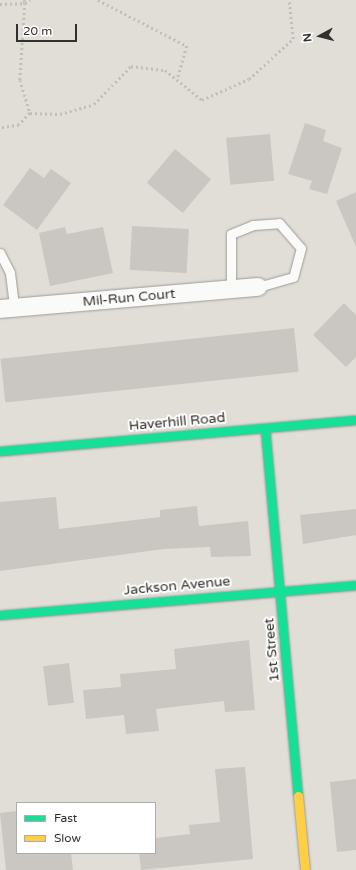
<!DOCTYPE html>
<html>
<head>
<meta charset="utf-8">
<style>
  body { margin:0 }
  #map { position:relative; width:356px; height:870px; overflow:hidden; background:#e1ded8; font-family:"Varela Round",sans-serif }
  div>[style] { position:absolute }
  [style*='--x'] { left:calc(var(--x)*1px); top:calc(var(--y)*1px); width:calc(var(--w)*1px); rotate:calc(var(--a)*1deg) }
  .building>* { inset:0; background:#cac7c3; transform-origin:0 0 }
  .path>* { height:2.5px; margin-top:-1.25px; transform-origin:0; background:repeating-linear-gradient(90deg,#c0bfbd 0 2px,transparent 0 5px) }
  .roads { filter:drop-shadow(0 0 1px #9e9b97) drop-shadow(0 0 1px #9e9b97) }
  .lane>* { height:9px; margin:-4.5px; padding:0 4.5px; transform-origin:4.5px; border-radius:4.5px; background:#fafaf9 }
  .street>* { height:18px; margin:-9px; padding:0 9px; transform-origin:9px; border-radius:9px; background:#fafaf9 }
  .fast>* { height:9px; margin:-4.5px; padding:0 4.5px; transform-origin:4.5px; border-radius:4.5px; background:#16e098 }
  .slow>* { height:9px; margin:-4.5px; padding:0 4.5px; transform-origin:4.5px; border-radius:4.5px; background:#ffcf43 }
  span { translate:-50% -50%; white-space:nowrap; text-align:center; line-height:1.15; -webkit-text-stroke:4px #fff; paint-order:stroke }
  .street-label { font-size:14px; color:#32302c }
  .legend { position:absolute; left:16px; top:802px; width:140px; height:52px; box-sizing:border-box; background:#fff; border:1px solid #adacab; margin:0; padding:5px 7px; list-style:none; font-size:12px; color:#32302c }
  .legend li { display:flex; align-items:center; gap:8px; height:20px }
  .legend b { width:20px; border:1px solid #adacab }
  .north { position:absolute; left:300px; top:16px; width:40px; height:40px; -webkit-text-stroke:3px #fff; paint-order:stroke; rotate:263deg; font-size:11px; font-weight:700; line-height:16px; text-align:center; color:#32302c }
  .north::after { content:''; display:block; margin:auto; width:14px; height:18px; background:#32302c; clip-path:polygon(50% 0,100% 100%,50% 72%,0 100%) }
  .scale { position:absolute; left:16px; top:24px; width:61px; height:18px; box-sizing:border-box; border:2px solid #32302c; border-top:0; padding-left:5px; font-size:12px; line-height:14px; white-space:nowrap; color:#32302c; -webkit-text-stroke:3px #fff; paint-order:stroke }
</style>
</head>
<body>
<div id="map">
  <div class="building">
    <i style="clip-path:polygon(305px 123px,326px 130px,323px 141px,342px 148px,327px 194px,309px 189px,312px 181px,288px 174px)"></i>
    <i style="left:270px;top:134px;width:47px;height:44px;rotate:85deg"></i>
    <i style="left:175px;top:149px;width:47px;height:44px;rotate:40deg"></i>
    <i style="clip-path:polygon(30px 168px,44px 178px,51px 169px,71px 183px,37px 230px,3px 205px)"></i>
    <i style="clip-path:polygon(356px 192px,356px 247px,336px 201px)"></i>
    <i style="left:132px;top:226px;width:57px;height:44px;rotate:3deg"></i>
    <i style="clip-path:polygon(65px 227px,67px 234px,103px 227px,113px 273px,50px 286px,39px 233px)"></i>
    <i style="clip-path:polygon(344px 303px,356px 315px,356px 357px,346px 367px,313px 335px)"></i>
    <i style="left:294px;top:328px;width:44px;height:295px;rotate:84deg"></i>
    <i style="clip-path:polygon(56px 497px,59px 529px,160px 517px,160px 510px,197px 506px,199px 526px,248px 521px,251px 556px,211px 557px,210px 547px,164px 549px,0 571px,0 502px)"></i>
    <i style="clip-path:polygon(356px 509px,356px 535px,303px 544px,300px 515px)"></i>
    <i style="clip-path:polygon(249px 640px,255px 710px,225px 712px,224px 701px,156px 709px,159px 731px,126px 734px,124px 715px,86px 719px,83px 690px,121px 687px,120px 674px,176px 669px,174px 649px)"></i>
    <i style="left:69px;top:663px;width:40px;height:26px;rotate:83deg"></i>
    <i style="clip-path:polygon(245px 767px,253px 859px,141px 870px,139px 853px,155px 853px,155px 838px,190px 834px,189px 825px,220px 822px,215px 769px)"></i>
    <i style="clip-path:polygon(356px 779px,356px 850px,337px 852px,330px 782px)"></i>
    <i style="clip-path:polygon(17px 811px,17px 853px,71px 853px,73px 870px,6px 870px,0 813px)"></i>
  </div>
  <div class="path">
    <i style="--x:24;--y:0;--w:3;--a:72"></i>
    <i style="--x:25;--y:3;--w:6;--a:-31"></i>
    <i style="--x:98;--y:0;--w:100;--a:27.3"></i>
    <i style="--x:187;--y:46;--w:35;--a:106"></i>
    <i style="--x:0;--y:4;--w:25;--a:-2"></i>
    <i style="--x:25;--y:3;--w:77;--a:93.7"></i>
    <i style="--x:20;--y:80;--w:34;--a:73"></i>
    <i style="--x:30;--y:113;--w:16;--a:133"></i>
    <i style="--x:19;--y:125;--w:19;--a:171"></i>
    <i style="--x:30;--y:113;--w:30;--a:2"></i>
    <i style="--x:60;--y:114;--w:35;--a:-16"></i>
    <i style="--x:94;--y:104;--w:53;--a:-45.8"></i>
    <i style="--x:131;--y:66;--w:34;--a:7"></i>
    <i style="--x:165;--y:70;--w:48;--a:39"></i>
    <i style="--x:202;--y:100;--w:51;--a:-24.1"></i>
    <i style="--x:249;--y:79;--w:59;--a:-42.3"></i>
    <i style="--x:293;--y:39;--w:39;--a:-96"></i>
  </div>
  <div class="roads">
    <div class="lane">
      <i style="--x:0;--y:253;--w:22;--a:63"></i>
      <i style="--x:10;--y:273;--w:35;--a:83"></i>
      <i style="--x:231;--y:289;--w:55;--a:-90"></i>
      <i style="--x:231;--y:234;--w:24;--a:-22"></i>
      <i style="--x:253;--y:225;--w:26;--a:-4"></i>
      <i style="--x:279;--y:223;--w:33;--a:49"></i>
      <i style="--x:301;--y:248;--w:30;--a:105"></i>
      <i style="--x:293;--y:277;--w:36;--a:164"></i>
    </div>
    <div class="street">
      <i style="--x:0;--y:309;--w:259;--a:-4.9"></i>
    </div>
    <div class="fast">
      <i style="--x:265;--y:428;--w:369;--a:84.9"></i>
      <i style="--x:0;--y:451;--w:357;--a:-5"></i>
      <i style="--x:0;--y:615;--w:357;--a:-4.8"></i>
    </div>
    <div class="slow">
      <i style="--x:298;--y:796;--w:74;--a:84.6"></i>
    </div>
  </div>
  <div class="street-label">
    <span style="left:129px;top:298px;rotate:-5deg">Mil-Run Court</span>
    <span style="left:177px;top:422px;rotate:-5deg">Haverhill Road</span>
    <span style="left:177px;top:586px;rotate:-5deg">Jackson Avenue</span>
    <span style="left:272px;top:650px;rotate:-95deg">1st Street</span>
  </div>
  <ul class="legend">
  <li><b style="height:5px;background:#16e098"></b>Fast</li>
  <li><b style="height:5px;background:#ffcf43"></b>Slow</li>
  </ul>
  <div class="north">N</div>
  <div class="scale">20 m</div>
</div>
</body>
</html>
